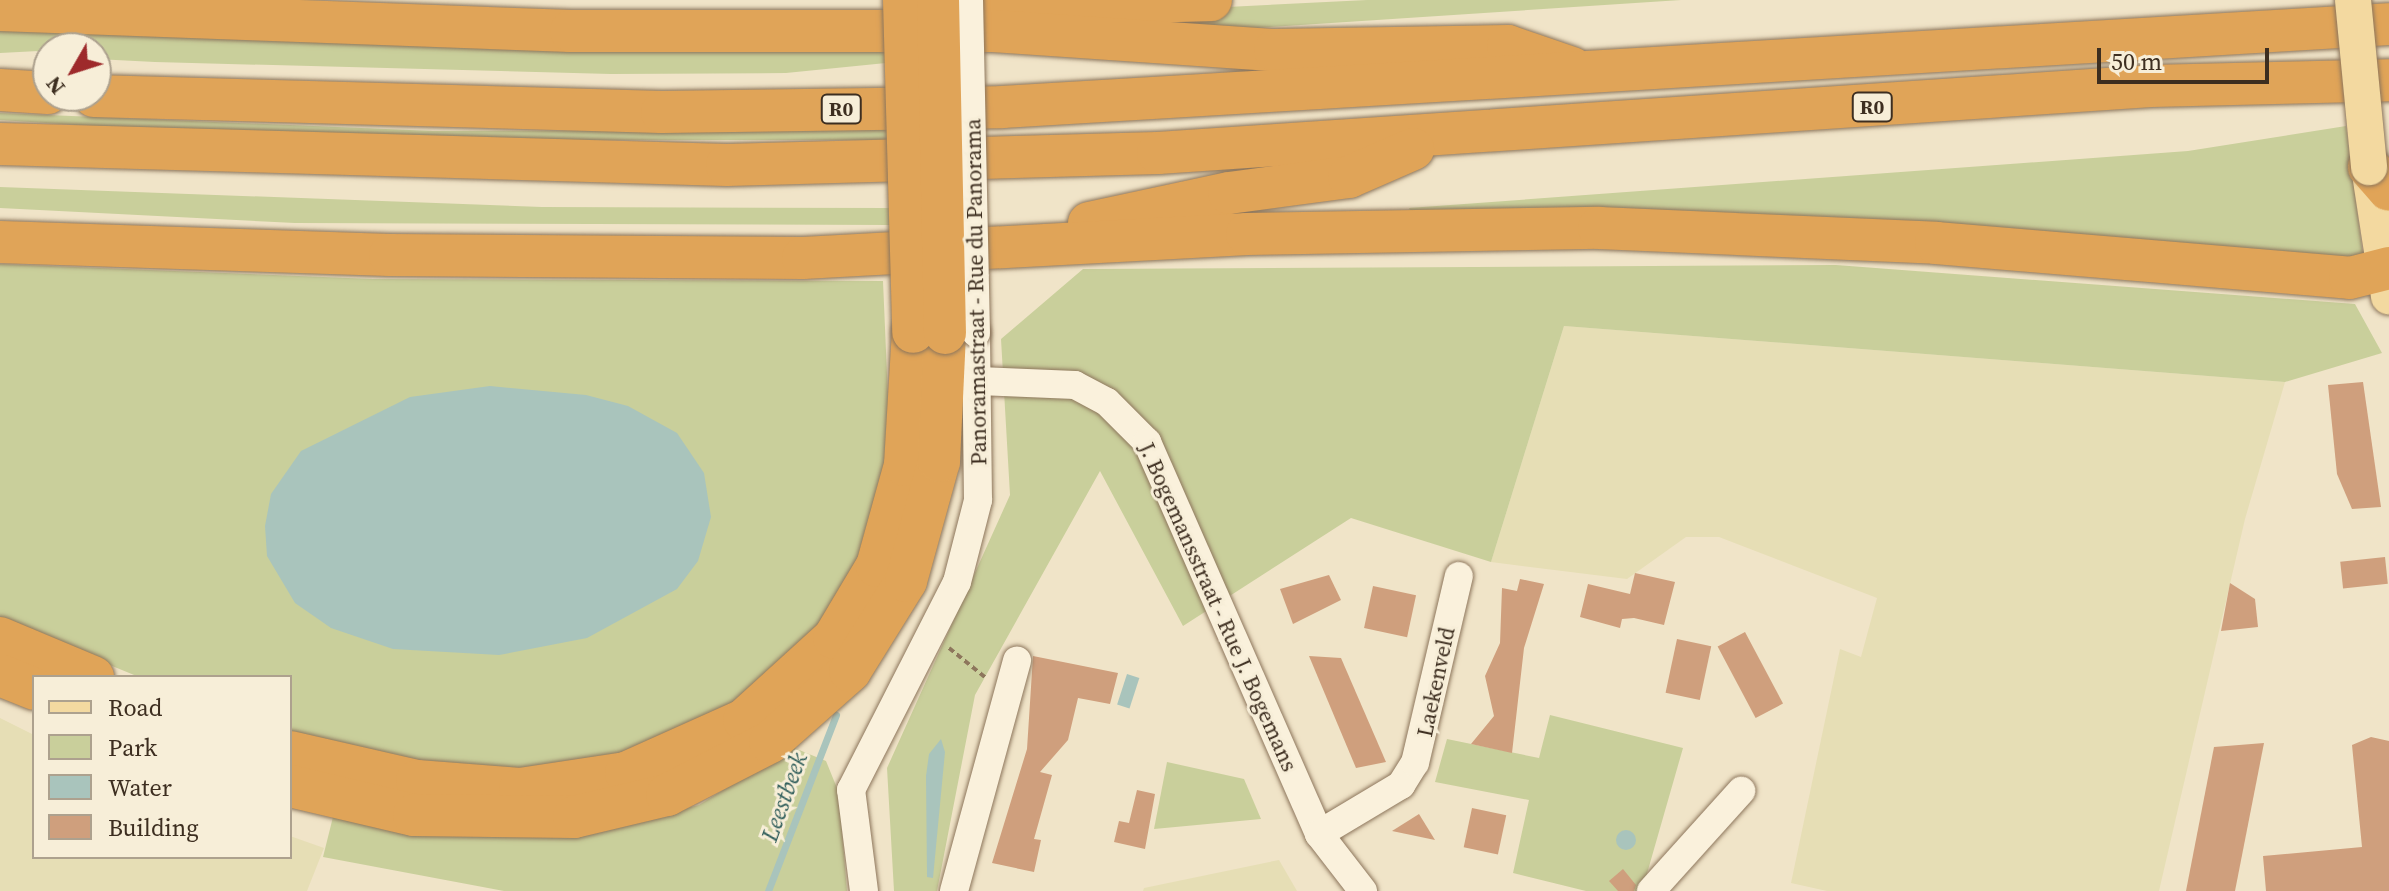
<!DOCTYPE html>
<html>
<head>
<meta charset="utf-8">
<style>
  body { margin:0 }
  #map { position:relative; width:2389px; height:891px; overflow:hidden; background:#f0e4c8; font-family:"Source Serif 4",serif }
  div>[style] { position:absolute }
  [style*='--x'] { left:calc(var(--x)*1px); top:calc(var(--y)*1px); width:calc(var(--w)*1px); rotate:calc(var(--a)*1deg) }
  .farmland>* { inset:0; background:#e6deb5 }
  .green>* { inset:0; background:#c9cf9b }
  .water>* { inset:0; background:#a9c4bc; transform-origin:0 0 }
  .round { border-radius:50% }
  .stream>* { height:7px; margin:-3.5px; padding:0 3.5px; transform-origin:3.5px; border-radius:3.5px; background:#a9c4bc }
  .building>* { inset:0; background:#cf9f7d; transform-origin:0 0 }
  .path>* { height:4px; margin-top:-2px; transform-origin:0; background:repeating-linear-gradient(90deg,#8d765c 0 6px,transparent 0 10px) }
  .roads { filter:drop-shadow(0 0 2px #8d765c) drop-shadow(0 0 2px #8d765c) }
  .minor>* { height:28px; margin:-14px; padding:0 14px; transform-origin:14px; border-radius:14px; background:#faf1dc }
  .major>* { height:36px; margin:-18px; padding:0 18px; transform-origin:18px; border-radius:18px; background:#f3d9a0 }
  .highway>* { height:42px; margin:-21px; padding:0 21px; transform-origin:21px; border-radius:21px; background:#e0a458 }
  .bridges { filter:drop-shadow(0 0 2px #8d765c) drop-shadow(0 0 2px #8d765c) }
  .minor-bridge>* { height:28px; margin:-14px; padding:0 14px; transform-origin:14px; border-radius:14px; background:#faf1dc }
  .major-bridge>* { height:36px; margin:-18px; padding:0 18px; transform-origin:18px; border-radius:18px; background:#f3d9a0 }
  .highway-bridge>* { height:42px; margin:-21px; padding:0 21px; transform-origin:21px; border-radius:21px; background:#e0a458 }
  span { translate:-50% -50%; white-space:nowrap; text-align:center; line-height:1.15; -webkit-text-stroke:6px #f7eed8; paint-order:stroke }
  .shield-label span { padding:2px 6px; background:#f7eed8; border:2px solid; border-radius:6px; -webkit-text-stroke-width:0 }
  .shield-label { font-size:20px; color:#3d2e20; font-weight:700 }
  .street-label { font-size:22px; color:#3d2e20 }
  .water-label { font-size:24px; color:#2f5d5a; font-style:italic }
  .legend { position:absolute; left:32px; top:675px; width:260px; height:184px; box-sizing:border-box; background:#f7eed8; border:2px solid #ada18e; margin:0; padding:10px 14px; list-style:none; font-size:24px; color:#3d2e20 }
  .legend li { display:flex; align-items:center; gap:16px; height:40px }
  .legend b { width:40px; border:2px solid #ada18e }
  .north { position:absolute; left:32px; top:32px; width:80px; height:80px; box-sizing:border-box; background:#f7eed8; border:2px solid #ada18e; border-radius:50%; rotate:231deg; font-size:22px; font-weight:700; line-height:32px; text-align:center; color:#3d2e20 }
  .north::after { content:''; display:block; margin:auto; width:28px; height:36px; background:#9e2a2b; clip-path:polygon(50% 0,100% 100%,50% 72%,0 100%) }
  .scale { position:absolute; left:2097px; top:48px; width:172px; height:36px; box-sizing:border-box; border:4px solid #3d2e20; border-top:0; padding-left:10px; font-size:24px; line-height:28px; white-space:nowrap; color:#3d2e20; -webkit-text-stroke:6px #f7eed8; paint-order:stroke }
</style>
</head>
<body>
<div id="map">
  <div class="farmland">
    <i style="clip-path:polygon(1564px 326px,2285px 382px,2245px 519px,2159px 891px,1827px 891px,1791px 883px,1840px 649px,1861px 657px,1877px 598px,1719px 537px,1686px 537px,1627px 579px,1491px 562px)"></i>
    <i style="clip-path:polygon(0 718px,34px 735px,34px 857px,290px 857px,290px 836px,324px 848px,307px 891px,0 891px)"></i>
    <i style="clip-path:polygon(1279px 860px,1297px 891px,1143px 891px,1144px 888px)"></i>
  </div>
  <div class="green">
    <i style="clip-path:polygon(1367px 0,1681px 0,1256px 28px,1149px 29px,1108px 13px)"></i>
    <i style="clip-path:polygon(0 25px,885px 46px,886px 63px,786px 73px,611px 74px,155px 62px,96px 59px,96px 48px,0 53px)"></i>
    <i style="clip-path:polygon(0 113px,433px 131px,887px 130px,888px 140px,541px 140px,92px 126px,0 120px)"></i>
    <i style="clip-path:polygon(2346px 126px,2364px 263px,1412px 217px,1409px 208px,2188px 151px)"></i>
    <i style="clip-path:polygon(0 187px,542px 207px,889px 208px,890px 225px,295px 223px,0 208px)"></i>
    <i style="clip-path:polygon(0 264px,373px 279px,883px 281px,890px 445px,870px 543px,815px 637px,717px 718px,636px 751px,488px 773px,290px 736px,290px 677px,139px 677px,0 620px)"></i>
    <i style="clip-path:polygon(1836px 265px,2355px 304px,2382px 353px,2285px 382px,1564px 326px,1491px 562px,1351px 518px,1183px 626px,1100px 471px,975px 695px,937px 891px,894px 891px,887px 768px,1010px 495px,1001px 339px,1083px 269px)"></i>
    <i style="clip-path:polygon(1550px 715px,1683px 748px,1642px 891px,1586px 891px,1513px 873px,1529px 800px,1435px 782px,1447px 739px,1539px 758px)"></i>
    <i style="clip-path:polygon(792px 747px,826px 761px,839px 793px,847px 891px,504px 891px,323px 857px,333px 817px,634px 821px,699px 805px)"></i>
    <i style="clip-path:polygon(1167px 762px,1244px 779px,1261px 819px,1154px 829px)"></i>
  </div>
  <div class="water">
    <i style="clip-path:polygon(490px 386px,586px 395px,628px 406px,677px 433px,704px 473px,711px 517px,698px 561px,677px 589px,587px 638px,499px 655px,393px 649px,331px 628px,295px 603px,267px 556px,265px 526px,271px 494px,301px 451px,410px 397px)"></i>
    <i style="left:1127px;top:674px;width:13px;height:32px;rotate:18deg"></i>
    <i style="clip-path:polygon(941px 739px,945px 752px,933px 878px,927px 877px,926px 776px,929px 754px)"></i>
    <i class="round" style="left:1616px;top:830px;width:20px;height:20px"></i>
  </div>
  <div class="stream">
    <i style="--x:768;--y:891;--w:189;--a:-68.9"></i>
  </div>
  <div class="building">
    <i style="clip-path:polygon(2363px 382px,2381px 507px,2352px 509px,2337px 474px,2328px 385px)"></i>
    <i style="left:2385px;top:557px;width:27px;height:45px;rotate:84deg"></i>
    <i style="clip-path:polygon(1635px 573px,1675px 582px,1664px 625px,1634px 618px,1622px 619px,1620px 628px,1580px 617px,1588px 584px,1630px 594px)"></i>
    <i style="clip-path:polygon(1329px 575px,1341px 600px,1293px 624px,1280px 589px)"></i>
    <i style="clip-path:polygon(1520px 579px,1544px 584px,1524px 648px,1512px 753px,1471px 744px,1494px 716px,1485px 676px,1500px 643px,1502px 588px,1517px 591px)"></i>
    <i style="clip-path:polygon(2230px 583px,2255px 599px,2258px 627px,2221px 631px)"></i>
    <i style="left:1373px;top:586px;width:44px;height:43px;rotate:12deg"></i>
    <i style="left:1745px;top:632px;width:81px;height:31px;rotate:62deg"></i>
    <i style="left:1677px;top:639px;width:35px;height:55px;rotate:12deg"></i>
    <i style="clip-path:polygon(1033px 656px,1118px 673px,1110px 704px,1078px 698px,1068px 740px,1040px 772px,1052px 775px,1034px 839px,1041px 840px,1034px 872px,992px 863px,1027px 749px)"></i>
    <i style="clip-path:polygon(1309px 656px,1341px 658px,1386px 762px,1356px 768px)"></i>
    <i style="clip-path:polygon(2371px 737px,2389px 741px,2389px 891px,2266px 891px,2263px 856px,2362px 847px,2352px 745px)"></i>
    <i style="clip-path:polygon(2264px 743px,2235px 891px,2186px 891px,2214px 747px)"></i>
    <i style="clip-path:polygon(1137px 790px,1155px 794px,1145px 849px,1114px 842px,1119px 821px,1129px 823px)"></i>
    <i style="left:1472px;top:808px;width:35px;height:40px;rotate:12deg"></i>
    <i style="clip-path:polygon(1419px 814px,1435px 840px,1392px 831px)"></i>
    <i style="clip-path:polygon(1623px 869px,1636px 885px,1634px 891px,1618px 891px,1609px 881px)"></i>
  </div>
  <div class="path">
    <i style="--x:949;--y:648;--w:48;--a:39"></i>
  </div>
  <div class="roads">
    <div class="minor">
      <i style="--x:979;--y:381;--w:96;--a:2.4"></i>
      <i style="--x:1075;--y:385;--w:36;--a:28"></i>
      <i style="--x:1107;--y:402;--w:57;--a:45"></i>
      <i style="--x:1147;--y:442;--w:428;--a:66.3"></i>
      <i style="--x:1319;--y:834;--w:72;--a:52.3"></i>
      <i style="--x:1319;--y:834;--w:96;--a:-30.9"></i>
      <i style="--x:1401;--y:785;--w:26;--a:-58"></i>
      <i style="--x:1415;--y:763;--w:192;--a:-76.8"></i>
      <i style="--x:864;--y:891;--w:102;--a:-97.3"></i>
      <i style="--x:851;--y:790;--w:233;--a:-63"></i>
      <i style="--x:957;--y:582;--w:85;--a:-75.6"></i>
      <i style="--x:978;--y:500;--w:167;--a:-90.7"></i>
      <i style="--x:954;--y:891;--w:239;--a:-74.7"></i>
      <i style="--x:1651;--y:891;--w:135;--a:-48"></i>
    </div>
    <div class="major">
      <i style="--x:2369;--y:167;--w:131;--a:81.2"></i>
    </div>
    <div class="highway">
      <i style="--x:964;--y:7;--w:247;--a:-1.6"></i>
      <i style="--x:0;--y:10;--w:571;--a:2.11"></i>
      <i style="--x:571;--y:31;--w:422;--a:0"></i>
      <i style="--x:993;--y:31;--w:283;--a:3.9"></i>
      <i style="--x:1275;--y:50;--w:233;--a:-1"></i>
      <i style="--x:1508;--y:46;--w:68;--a:19"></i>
      <i style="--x:0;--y:90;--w:48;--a:3.6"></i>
      <i style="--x:94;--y:96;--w:568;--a:1.61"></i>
      <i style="--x:662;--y:112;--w:340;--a:-0.8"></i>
      <i style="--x:1002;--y:107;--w:1389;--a:-3.42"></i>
      <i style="--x:0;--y:144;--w:727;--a:1.65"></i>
      <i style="--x:727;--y:165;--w:431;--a:-1.6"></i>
      <i style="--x:1158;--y:153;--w:995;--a:-3.86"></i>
      <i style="--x:2151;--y:86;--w:238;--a:-1.4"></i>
      <i style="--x:2369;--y:167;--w:30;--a:49"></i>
      <i style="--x:1089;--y:223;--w:143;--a:-12.1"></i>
      <i style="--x:1229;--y:193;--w:121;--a:-7.6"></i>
      <i style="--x:1349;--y:177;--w:70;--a:-23.6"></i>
      <i style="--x:0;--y:242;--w:390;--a:1.9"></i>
      <i style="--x:390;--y:255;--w:413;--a:0.4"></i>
      <i style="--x:803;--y:258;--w:445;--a:-3.1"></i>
      <i style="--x:1247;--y:234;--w:352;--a:-1"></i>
      <i style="--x:1599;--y:228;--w:337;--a:2.5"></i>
      <i style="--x:1936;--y:243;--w:415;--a:4.8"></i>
      <i style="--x:2350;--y:278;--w:40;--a:-14.4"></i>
      <i style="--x:0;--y:638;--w:101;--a:22.8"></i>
      <i style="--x:0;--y:675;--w:37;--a:22"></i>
      <i style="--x:290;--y:752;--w:130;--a:12.9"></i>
      <i style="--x:417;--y:781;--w:103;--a:4.4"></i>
      <i style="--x:520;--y:789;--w:107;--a:-8.6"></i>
      <i style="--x:626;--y:773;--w:129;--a:-24.2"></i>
      <i style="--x:744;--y:720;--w:122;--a:-42.3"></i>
      <i style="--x:834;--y:638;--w:84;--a:-59.2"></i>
      <i style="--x:877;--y:566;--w:105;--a:-74.5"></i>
      <i style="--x:905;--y:465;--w:133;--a:-86.6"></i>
      <i style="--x:290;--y:786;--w:127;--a:13.2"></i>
      <i style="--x:414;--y:815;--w:160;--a:0.7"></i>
      <i style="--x:574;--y:817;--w:96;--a:-13.3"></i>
      <i style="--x:667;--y:795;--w:116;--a:-27.2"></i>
      <i style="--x:770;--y:742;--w:107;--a:-41.6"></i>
      <i style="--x:850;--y:671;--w:106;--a:-58.1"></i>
      <i style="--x:906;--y:581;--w:124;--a:-74.6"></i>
      <i style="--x:939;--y:461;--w:128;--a:-87.3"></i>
    </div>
  </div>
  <div class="bridges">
    <div class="minor-bridge">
      <i style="--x:969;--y:0;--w:333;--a:88.8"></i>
    </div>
    <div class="major-bridge">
      <i style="--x:2353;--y:0;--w:168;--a:84.5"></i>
    </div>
    <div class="highway-bridge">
      <i style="--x:904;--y:0;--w:332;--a:88.4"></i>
      <i style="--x:938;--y:0;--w:333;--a:88.8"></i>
    </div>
  </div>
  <div class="shield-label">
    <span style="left:1872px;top:107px">R0</span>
    <span style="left:841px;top:109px">R0</span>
  </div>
  <div class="street-label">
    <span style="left:976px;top:292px;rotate:-91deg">Panoramastraat - Rue du Panorama</span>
    <span style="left:1218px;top:607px;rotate:66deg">J. Bogemansstraat - Rue J. Bogemans</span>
    <span style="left:1436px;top:682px;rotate:-78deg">Laekenveld</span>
  </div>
  <div class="water-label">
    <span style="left:784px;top:797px;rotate:-70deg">Leestbeek</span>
  </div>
  <ul class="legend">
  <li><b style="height:10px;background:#f3d9a0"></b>Road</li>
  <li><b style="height:22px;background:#c9cf9b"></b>Park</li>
  <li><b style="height:22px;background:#a9c4bc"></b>Water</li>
  <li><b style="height:22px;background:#cf9f7d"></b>Building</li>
  </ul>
  <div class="north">N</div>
  <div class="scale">50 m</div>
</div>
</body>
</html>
